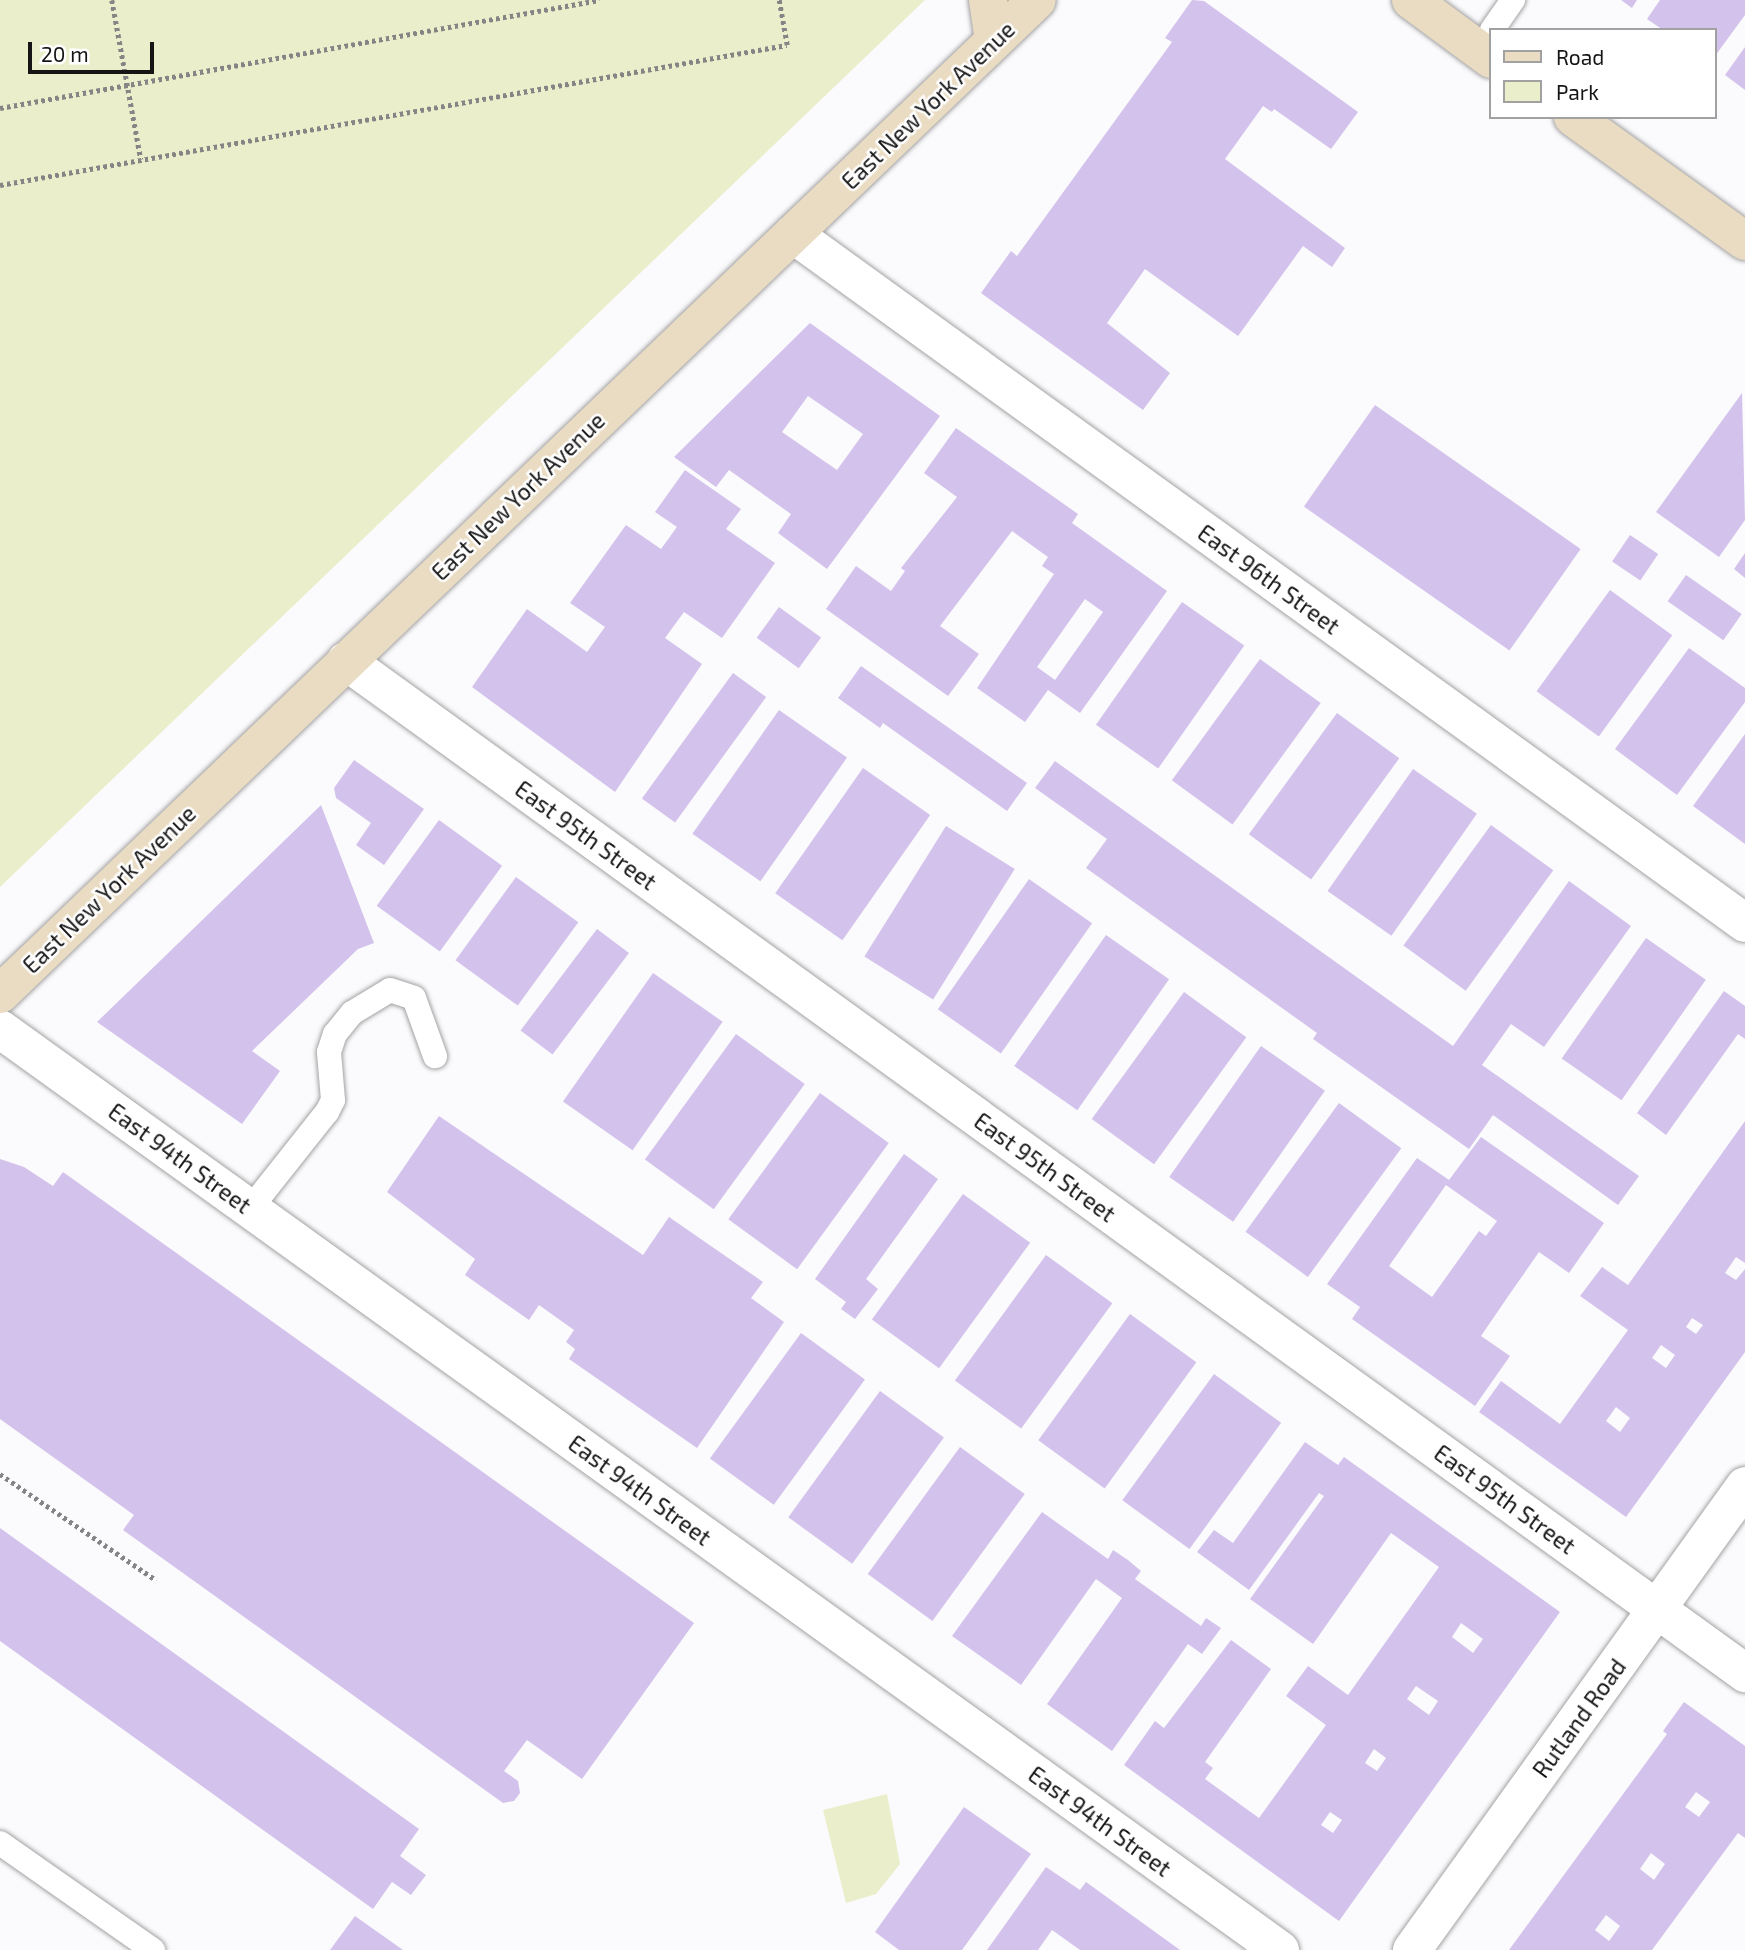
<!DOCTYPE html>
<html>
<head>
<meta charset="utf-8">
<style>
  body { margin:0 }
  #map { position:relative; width:1745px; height:1950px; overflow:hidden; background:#fbfbfd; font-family:"Exo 2",sans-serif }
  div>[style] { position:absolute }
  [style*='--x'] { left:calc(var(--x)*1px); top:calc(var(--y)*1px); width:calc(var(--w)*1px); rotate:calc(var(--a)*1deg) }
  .green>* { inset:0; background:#ebeecb }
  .building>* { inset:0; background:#d3c2eb; transform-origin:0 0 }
  .path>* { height:4.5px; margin-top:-2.25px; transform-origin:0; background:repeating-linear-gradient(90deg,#858586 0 3.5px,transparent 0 7px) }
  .roads { filter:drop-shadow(0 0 2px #a3a3a4) drop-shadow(0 0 2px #a3a3a4) }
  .lane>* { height:24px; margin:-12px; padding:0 12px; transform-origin:12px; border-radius:12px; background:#fff }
  .street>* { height:38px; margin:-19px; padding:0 19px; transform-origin:19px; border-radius:19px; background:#fff }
  .secondary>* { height:38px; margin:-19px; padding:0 19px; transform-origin:19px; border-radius:19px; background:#eadcc3 }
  span { translate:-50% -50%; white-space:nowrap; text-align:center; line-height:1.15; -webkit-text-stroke:5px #fff; paint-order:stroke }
  .street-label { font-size:23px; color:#151515 }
  .legend { position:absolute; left:1489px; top:28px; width:228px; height:91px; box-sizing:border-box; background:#fff; border:2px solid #a1a1a1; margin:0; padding:9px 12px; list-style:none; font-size:21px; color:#151515 }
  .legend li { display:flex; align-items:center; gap:14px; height:35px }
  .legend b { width:35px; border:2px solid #a1a1a1 }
  .scale { position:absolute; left:28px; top:42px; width:126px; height:32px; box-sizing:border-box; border:4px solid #151515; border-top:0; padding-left:9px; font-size:21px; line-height:24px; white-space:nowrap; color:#151515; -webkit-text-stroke:5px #fff; paint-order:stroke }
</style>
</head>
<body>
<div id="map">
  <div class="green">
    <i style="clip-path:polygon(0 0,925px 0,0 887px)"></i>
    <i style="clip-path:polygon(887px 1794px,900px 1864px,876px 1894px,846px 1903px,823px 1810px)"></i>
  </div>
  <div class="building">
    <i style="clip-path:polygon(1192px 0,1204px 1px,1358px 112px,1331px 149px,1274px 109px,1272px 112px,1263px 106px,1225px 159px,1345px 248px,1332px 267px,1303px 246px,1238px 336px,1145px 269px,1107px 323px,1170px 373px,1143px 410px,981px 293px,1011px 251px,1017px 256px,1172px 42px,1165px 38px)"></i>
    <i style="clip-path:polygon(1621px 0,1637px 0,1632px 8px)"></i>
    <i style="clip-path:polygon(1660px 0,1745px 0,1745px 15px,1715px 56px,1715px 30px,1663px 30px,1647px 19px)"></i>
    <i style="clip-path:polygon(1745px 47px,1745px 90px,1725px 75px)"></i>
    <i style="clip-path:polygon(evenodd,810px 323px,940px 416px,827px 569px,778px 533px,791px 514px,729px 470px,716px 487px,674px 457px,810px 323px,808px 396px,863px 434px,837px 470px,782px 432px,808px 396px)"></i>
    <i style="clip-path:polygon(1742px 393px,1745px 520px,1719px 557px,1656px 512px)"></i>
    <i style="left:1375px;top:405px;width:251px;height:124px;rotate:35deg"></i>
    <i style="clip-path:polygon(evenodd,956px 428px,1078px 514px,1072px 523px,1167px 591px,1080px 713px,1048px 690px,1025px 722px,977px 688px,1054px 574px,1042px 566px,1048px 557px,1012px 531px,940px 626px,979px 654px,948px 696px,826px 609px,856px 566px,891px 591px,905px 571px,901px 568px,957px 497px,924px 473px,956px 428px,1085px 599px,1103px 612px,1055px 680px,1037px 667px,1085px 599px)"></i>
    <i style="clip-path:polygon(685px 470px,741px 509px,726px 529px,775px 563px,722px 638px,684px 612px,665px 638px,702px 664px,615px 792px,472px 687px,527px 609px,587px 652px,605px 627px,570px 603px,626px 525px,661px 549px,677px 527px,655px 512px)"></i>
    <i style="left:1630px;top:535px;width:34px;height:32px;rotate:34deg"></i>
    <i style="clip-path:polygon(1745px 553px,1745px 578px,1734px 569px)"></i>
    <i style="left:1686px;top:575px;width:68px;height:32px;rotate:35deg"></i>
    <i style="left:1610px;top:590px;width:77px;height:125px;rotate:36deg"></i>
    <i style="left:1182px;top:602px;width:76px;height:150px;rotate:35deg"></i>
    <i style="left:779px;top:607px;width:52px;height:38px;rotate:36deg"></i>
    <i style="clip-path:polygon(1689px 648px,1745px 688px,1745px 702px,1677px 795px,1615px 749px)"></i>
    <i style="left:1260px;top:659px;width:75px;height:150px;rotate:36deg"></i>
    <i style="clip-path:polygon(861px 666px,1027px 783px,1007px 811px,883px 723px,880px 728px,838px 698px)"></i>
    <i style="left:733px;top:673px;width:41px;height:155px;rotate:36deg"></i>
    <i style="left:779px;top:710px;width:83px;height:151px;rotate:35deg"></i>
    <i style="left:1337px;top:713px;width:77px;height:150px;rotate:36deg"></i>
    <i style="clip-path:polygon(1745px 734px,1745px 844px,1693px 806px)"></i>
    <i style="clip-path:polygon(354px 760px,424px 809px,384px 865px,356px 845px,371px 823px,336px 798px,334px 788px)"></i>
    <i style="clip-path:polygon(1055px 761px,1453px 1046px,1569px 881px,1631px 926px,1544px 1047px,1511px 1024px,1482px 1065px,1639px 1176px,1618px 1205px,1493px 1115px,1469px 1149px,1313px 1039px,1317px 1033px,1086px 868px,1107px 839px,1035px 788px)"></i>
    <i style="left:863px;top:768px;width:82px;height:153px;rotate:35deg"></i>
    <i style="left:1413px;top:769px;width:78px;height:149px;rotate:35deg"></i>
    <i style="clip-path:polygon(321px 805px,374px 943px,358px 949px,252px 1051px,280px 1071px,242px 1124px,97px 1022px)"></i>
    <i style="left:439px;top:820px;width:78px;height:106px;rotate:36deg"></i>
    <i style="left:1491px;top:825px;width:77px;height:149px;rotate:36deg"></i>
    <i style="left:946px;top:826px;width:81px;height:154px;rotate:32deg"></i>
    <i style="left:516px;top:877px;width:77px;height:103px;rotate:36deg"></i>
    <i style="left:1029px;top:879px;width:77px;height:159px;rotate:35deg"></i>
    <i style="left:597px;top:929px;width:40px;height:127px;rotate:37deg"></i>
    <i style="left:1106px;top:935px;width:77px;height:160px;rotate:35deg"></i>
    <i style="left:1646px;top:938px;width:73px;height:147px;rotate:35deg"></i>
    <i style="left:653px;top:973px;width:85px;height:157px;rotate:35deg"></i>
    <i style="clip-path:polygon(1724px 991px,1745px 1006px,1745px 1039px,1738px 1034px,1666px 1135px,1637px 1113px)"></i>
    <i style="left:1184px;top:992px;width:77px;height:157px;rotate:36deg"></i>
    <i style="left:736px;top:1034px;width:85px;height:155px;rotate:36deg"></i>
    <i style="left:1261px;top:1046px;width:78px;height:160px;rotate:35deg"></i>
    <i style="left:820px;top:1093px;width:85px;height:156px;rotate:36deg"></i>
    <i style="left:1339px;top:1103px;width:77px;height:159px;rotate:36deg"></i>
    <i style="clip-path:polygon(439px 1116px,643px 1255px,669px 1217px,763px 1282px,751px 1298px,784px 1322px,697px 1448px,569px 1359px,575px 1349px,566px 1342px,574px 1330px,539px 1305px,529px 1320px,465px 1275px,475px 1259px,387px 1192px)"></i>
    <i style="clip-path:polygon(evenodd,1745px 1121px,1745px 1263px,1736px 1257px,1725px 1273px,1736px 1280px,1745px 1269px,1745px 1352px,1626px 1517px,1479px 1412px,1501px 1381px,1560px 1424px,1628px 1330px,1580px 1296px,1602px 1267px,1628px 1285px,1745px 1121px,1692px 1318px,1703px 1325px,1696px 1334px,1686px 1327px,1692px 1318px,1745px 1121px,1661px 1345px,1675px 1355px,1666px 1368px,1652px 1358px,1661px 1345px,1745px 1121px,1616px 1407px,1630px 1418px,1620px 1432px,1606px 1421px,1616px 1407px)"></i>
    <i style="clip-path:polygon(evenodd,1481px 1137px,1604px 1223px,1569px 1273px,1539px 1252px,1509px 1295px,1481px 1336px,1510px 1356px,1475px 1406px,1352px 1319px,1360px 1307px,1327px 1284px,1417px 1158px,1449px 1180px,1481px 1137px,1446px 1185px,1497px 1221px,1486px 1236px,1479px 1231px,1432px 1297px,1389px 1266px,1446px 1185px)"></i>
    <i style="clip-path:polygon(904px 1154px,938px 1179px,866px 1279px,878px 1289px,855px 1319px,841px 1309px,846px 1302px,815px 1279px)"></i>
    <i style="clip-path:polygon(0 1159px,24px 1167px,53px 1186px,63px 1172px,694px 1623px,582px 1779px,527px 1740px,504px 1771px,518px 1781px,520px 1793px,514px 1801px,503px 1803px,123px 1530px,134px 1515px,0 1419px)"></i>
    <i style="left:963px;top:1194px;width:83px;height:155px;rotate:36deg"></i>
    <i style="left:1046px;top:1255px;width:82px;height:155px;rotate:36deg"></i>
    <i style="left:1130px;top:1314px;width:82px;height:156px;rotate:36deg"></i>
    <i style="left:801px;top:1333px;width:79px;height:155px;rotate:36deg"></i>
    <i style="left:1214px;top:1374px;width:83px;height:156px;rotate:36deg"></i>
    <i style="left:880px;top:1391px;width:79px;height:156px;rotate:36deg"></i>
    <i style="clip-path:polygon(evenodd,1305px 1442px,1338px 1465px,1344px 1457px,1560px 1612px,1339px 1921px,1124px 1765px,1155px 1721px,1164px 1728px,1231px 1640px,1271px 1669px,1205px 1762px,1213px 1768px,1205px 1779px,1259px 1818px,1326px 1725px,1286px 1696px,1308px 1666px,1348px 1695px,1439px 1567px,1391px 1533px,1313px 1644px,1250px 1599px,1324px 1496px,1319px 1493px,1249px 1590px,1197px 1552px,1214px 1530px,1233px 1543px,1305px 1442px,1461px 1623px,1483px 1639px,1473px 1653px,1452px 1637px,1461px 1623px,1305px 1442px,1416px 1686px,1438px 1701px,1429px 1715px,1407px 1699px,1416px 1686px,1305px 1442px,1374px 1749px,1386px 1758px,1377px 1771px,1365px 1763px,1374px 1749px,1305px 1442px,1330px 1812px,1342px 1820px,1333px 1833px,1321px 1825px,1330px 1812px)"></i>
    <i style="left:960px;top:1447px;width:80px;height:157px;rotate:36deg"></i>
    <i style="clip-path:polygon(1042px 1512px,1108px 1559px,1113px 1550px,1128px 1560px,1141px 1571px,1135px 1579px,1201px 1626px,1206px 1618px,1221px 1628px,1202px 1654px,1188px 1644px,1112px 1751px,1047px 1704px,1122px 1598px,1096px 1579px,1021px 1685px,952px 1636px)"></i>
    <i style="clip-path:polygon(0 1528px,419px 1829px,400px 1856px,426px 1875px,411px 1895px,392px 1882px,373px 1909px,0 1641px)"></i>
    <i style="clip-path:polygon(evenodd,1684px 1702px,1745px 1746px,1745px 1838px,1738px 1833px,1652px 1950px,1509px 1950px,1667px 1734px,1663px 1731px,1684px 1702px,1696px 1792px,1710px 1802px,1699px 1817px,1685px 1807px,1696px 1792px,1684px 1702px,1651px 1853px,1665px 1864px,1654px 1880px,1640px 1869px,1651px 1853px,1684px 1702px,1606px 1915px,1620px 1926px,1609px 1941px,1595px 1930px,1606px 1915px)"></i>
    <i style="clip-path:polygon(964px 1807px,1031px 1854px,962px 1950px,899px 1950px,875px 1932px)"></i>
    <i style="clip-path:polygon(1046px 1867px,1080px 1890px,1086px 1882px,1180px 1950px,1080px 1950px,1052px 1930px,1038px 1950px,987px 1950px)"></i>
    <i style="clip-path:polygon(355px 1916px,403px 1950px,330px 1950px)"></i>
  </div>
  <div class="path">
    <i style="--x:112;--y:0;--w:162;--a:79.7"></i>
    <i style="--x:0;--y:108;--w:609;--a:-10.22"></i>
    <i style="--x:0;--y:185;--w:799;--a:-10.09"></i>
    <i style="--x:787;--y:45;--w:46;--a:-100.1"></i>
    <i style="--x:0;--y:1474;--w:189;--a:34.2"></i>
  </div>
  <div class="roads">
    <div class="lane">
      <i style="--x:1492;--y:30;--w:37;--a:-55"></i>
      <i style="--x:250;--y:1209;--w:124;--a:-51.6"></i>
      <i style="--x:327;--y:1112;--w:13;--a:-63"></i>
      <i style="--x:333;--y:1100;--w:48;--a:-94.8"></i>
      <i style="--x:329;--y:1052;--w:19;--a:-72"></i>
      <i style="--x:335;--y:1034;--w:27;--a:-51"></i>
      <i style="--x:352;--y:1013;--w:44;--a:-31.2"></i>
      <i style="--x:390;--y:990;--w:25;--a:18"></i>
      <i style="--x:414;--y:998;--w:62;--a:70.1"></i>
      <i style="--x:0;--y:1843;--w:187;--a:35"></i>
    </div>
    <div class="street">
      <i style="--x:793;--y:234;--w:1175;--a:35.89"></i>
      <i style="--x:346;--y:661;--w:1727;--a:35.88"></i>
      <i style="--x:0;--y:1029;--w:1577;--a:35.74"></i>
      <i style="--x:1412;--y:1950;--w:571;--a:-54.33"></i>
    </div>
    <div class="secondary">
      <i style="--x:988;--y:0;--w:41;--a:81.7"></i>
      <i style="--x:1411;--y:0;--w:99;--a:36.4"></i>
      <i style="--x:1573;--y:117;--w:212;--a:35.8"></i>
      <i style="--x:0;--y:994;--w:1436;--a:-43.79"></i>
    </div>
  </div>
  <div class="street-label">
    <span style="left:928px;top:105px;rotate:-44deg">East New York Avenue</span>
    <span style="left:518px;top:496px;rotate:-44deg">East New York Avenue</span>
    <span style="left:1269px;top:579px;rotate:36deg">East 96th Street</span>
    <span style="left:586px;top:835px;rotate:36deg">East 95th Street</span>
    <span style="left:109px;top:889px;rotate:-44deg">East New York Avenue</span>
    <span style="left:180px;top:1158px;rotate:36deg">East 94th Street</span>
    <span style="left:1045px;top:1167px;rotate:36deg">East 95th Street</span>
    <span style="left:640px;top:1490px;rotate:36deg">East 94th Street</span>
    <span style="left:1505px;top:1499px;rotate:36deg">East 95th Street</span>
    <span style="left:1579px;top:1718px;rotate:-54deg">Rutland Road</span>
    <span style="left:1100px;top:1821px;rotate:36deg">East 94th Street</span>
  </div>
  <ul class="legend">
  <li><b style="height:9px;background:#eadcc3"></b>Road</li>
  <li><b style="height:19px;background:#ebeecb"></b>Park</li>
  </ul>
  <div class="scale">20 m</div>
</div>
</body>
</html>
